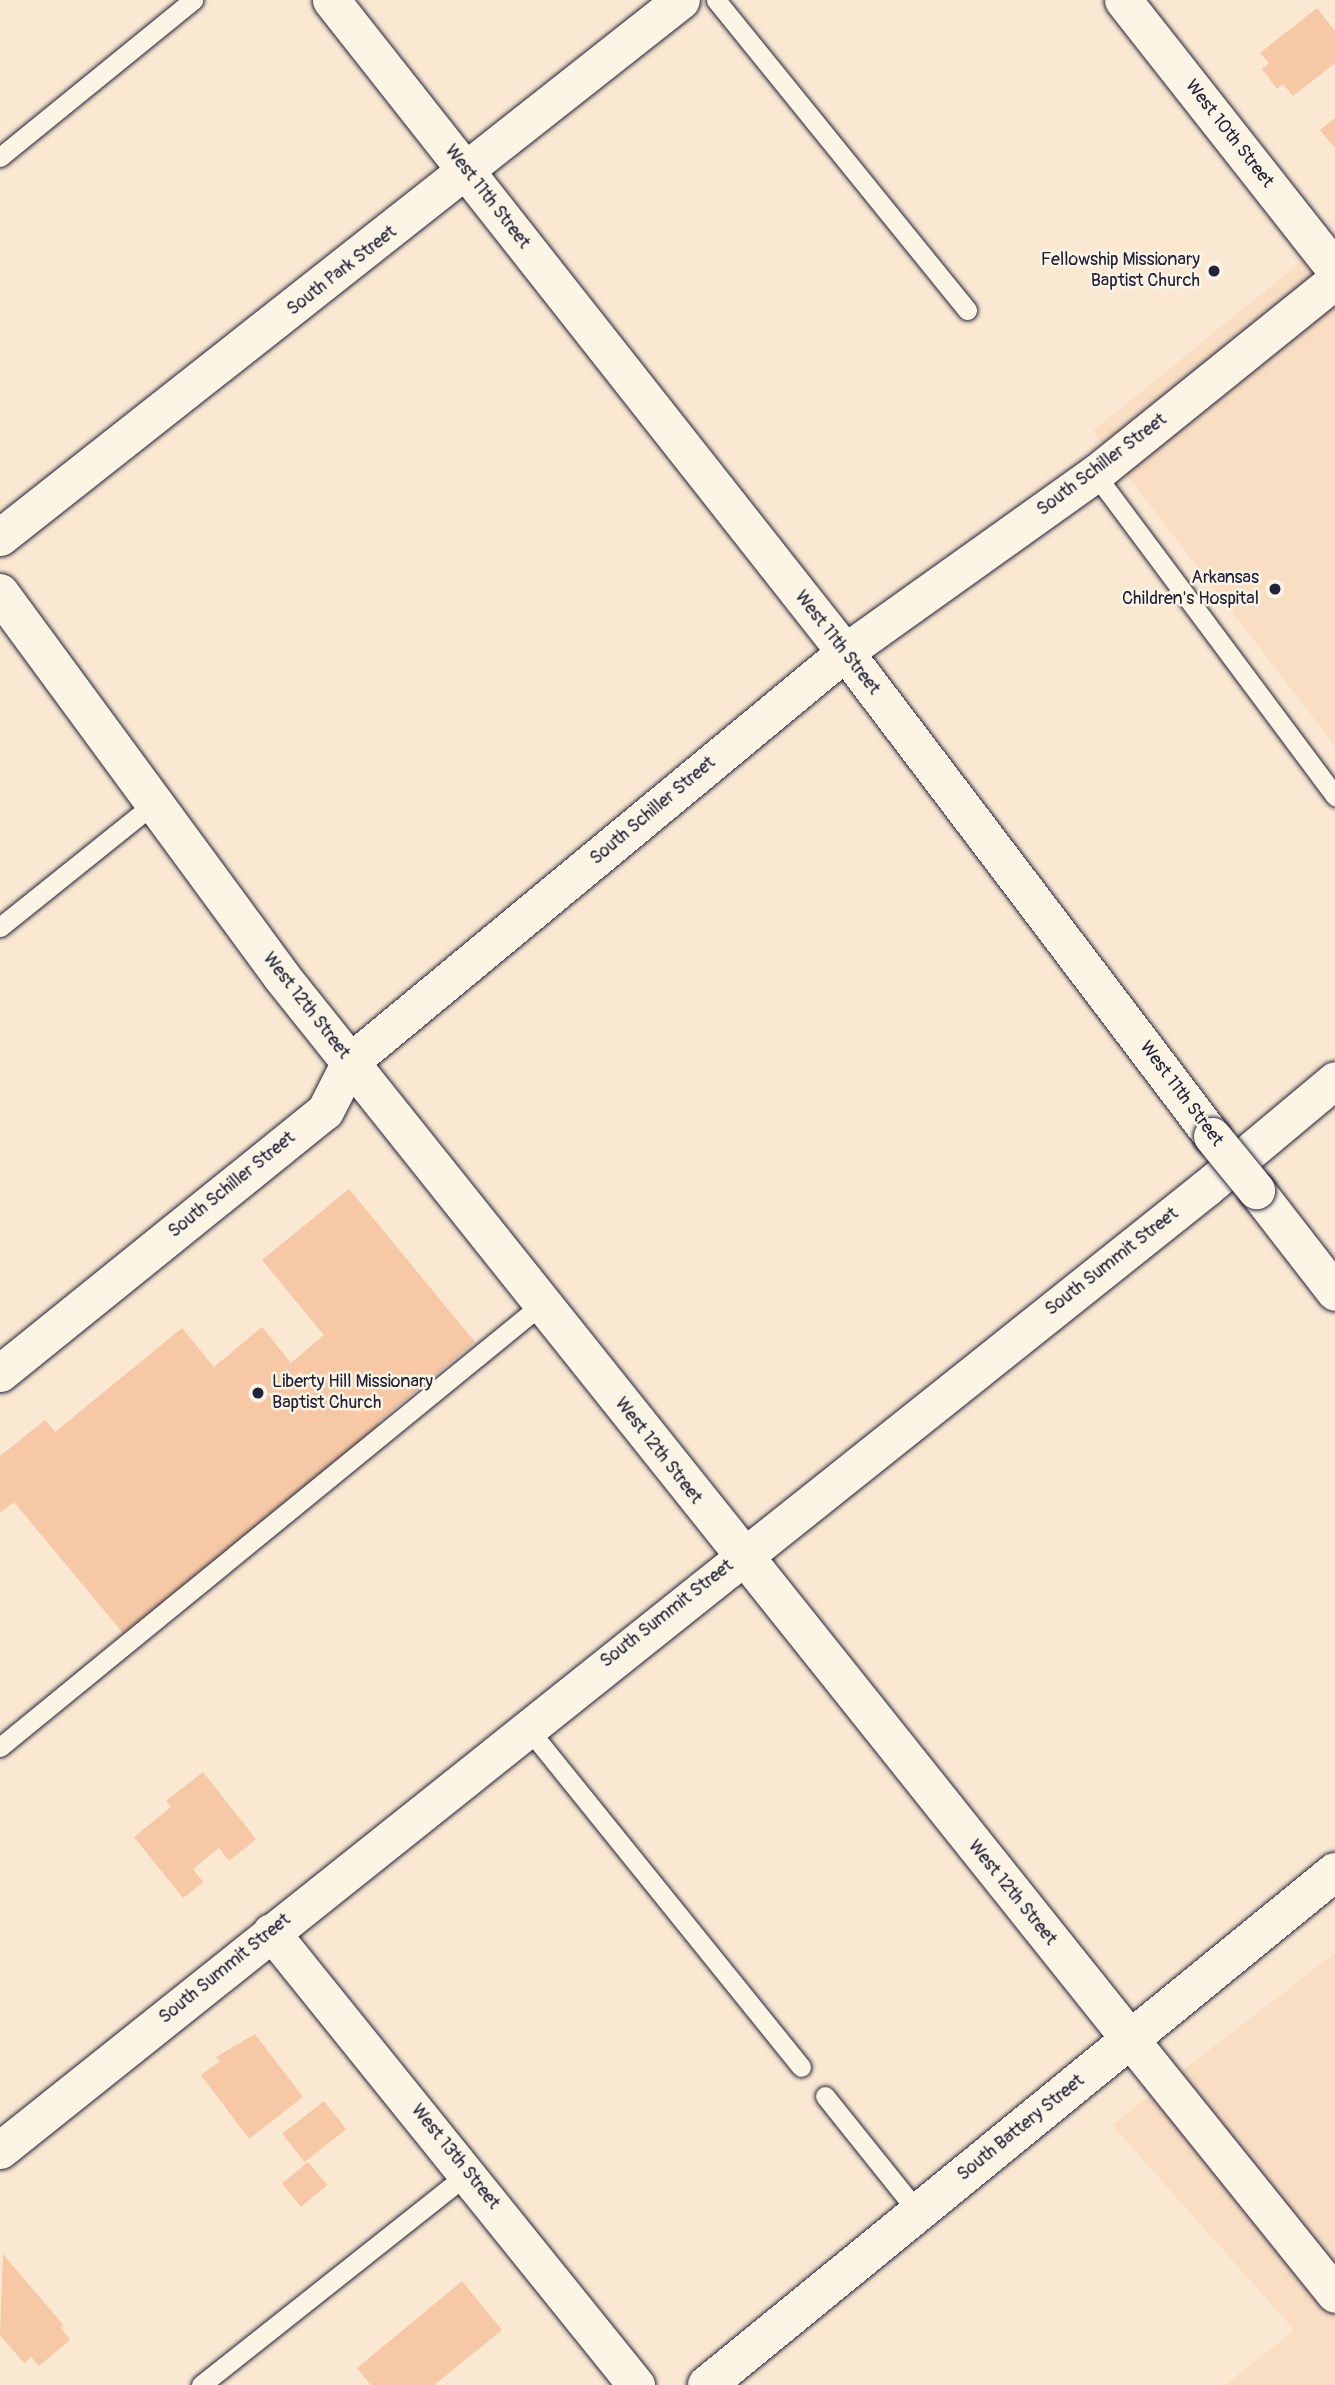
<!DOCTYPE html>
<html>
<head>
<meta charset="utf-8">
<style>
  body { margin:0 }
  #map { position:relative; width:1335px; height:2385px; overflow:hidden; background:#fae8d2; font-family:Pangolin,sans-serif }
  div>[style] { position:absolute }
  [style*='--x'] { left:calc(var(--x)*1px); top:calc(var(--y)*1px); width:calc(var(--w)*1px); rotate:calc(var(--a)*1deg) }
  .built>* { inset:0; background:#f9dec4 }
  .building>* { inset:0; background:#f6c8a5; transform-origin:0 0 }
  .roads { filter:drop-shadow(0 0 2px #22223b) drop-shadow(0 0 2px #22223b) }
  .service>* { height:19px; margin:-9.5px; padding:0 9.5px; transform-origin:9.5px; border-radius:9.5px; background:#fcf5e5 }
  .minor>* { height:37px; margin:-18.5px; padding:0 18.5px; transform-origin:18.5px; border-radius:18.5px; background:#fcf5e5 }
  .tertiary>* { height:38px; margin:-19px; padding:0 19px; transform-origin:19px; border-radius:19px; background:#fcf5e5 }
  .bridges { filter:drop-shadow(0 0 2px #22223b) drop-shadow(0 0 2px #22223b) }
  .minor-bridge>* { height:37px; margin:-18.5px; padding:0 18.5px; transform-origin:18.5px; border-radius:18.5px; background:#fcf5e5 }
  .dots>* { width:19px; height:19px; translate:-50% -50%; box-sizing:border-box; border:4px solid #fcf5e5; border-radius:50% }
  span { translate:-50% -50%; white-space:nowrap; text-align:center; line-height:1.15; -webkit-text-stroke:5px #fcf5e5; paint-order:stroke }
  .street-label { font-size:18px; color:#22223b }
  .poi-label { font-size:18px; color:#22223b }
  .right { translate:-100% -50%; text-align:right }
  .left { translate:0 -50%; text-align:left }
</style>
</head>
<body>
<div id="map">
  <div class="built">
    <i style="clip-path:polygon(1335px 234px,1335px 746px,1093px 431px)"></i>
    <i style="clip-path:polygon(1335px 1953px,1335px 2385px,1225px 2385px,1294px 2330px,1112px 2125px)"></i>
  </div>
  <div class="building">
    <i style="clip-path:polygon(1317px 8px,1335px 31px,1335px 63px,1293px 96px,1283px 84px,1277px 89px,1262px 69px,1269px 63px,1260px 53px)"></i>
    <i style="clip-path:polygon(1335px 118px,1335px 148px,1320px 130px)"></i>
    <i style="clip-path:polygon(349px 1189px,475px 1342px,378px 1422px,383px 1427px,127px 1638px,14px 1502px,0 1513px,0 1456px,45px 1420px,55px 1432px,182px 1328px,214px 1367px,262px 1327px,291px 1363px,324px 1335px,262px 1260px)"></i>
    <i style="clip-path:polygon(203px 1772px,256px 1839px,229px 1861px,219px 1848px,193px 1869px,203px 1882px,183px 1898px,134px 1837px,171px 1807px,166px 1801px)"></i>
    <i style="clip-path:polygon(255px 2034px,303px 2097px,249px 2139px,201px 2075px,220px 2061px,216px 2057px)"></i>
    <i style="left:324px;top:2101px;width:36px;height:53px;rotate:52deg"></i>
    <i style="left:308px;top:2162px;width:30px;height:34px;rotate:50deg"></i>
    <i style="clip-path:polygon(3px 2254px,64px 2326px,61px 2328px,70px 2340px,39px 2366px,31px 2357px,24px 2363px,0 2335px)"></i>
    <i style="clip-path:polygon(462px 2281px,502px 2330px,434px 2385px,371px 2385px,357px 2368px)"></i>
  </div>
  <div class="roads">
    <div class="service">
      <i style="--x:716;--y:0;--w:399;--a:51"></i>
      <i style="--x:0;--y:157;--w:249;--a:-39.1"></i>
      <i style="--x:1095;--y:474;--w:402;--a:53.3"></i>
      <i style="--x:0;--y:927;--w:198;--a:-38.7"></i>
      <i style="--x:526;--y:1726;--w:438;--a:51.1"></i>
      <i style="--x:0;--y:1747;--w:700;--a:-39.26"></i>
      <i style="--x:825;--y:2096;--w:149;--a:51.3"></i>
      <i style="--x:201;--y:2385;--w:341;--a:-38.4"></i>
    </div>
    <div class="minor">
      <i style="--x:331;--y:0;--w:830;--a:51.75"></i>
      <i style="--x:845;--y:652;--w:607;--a:52.83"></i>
      <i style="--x:1123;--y:0;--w:342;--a:51.8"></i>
      <i style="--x:0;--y:537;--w:867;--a:-38.26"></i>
      <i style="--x:1256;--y:1190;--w:129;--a:52.2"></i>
      <i style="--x:0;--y:1373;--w:417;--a:-38.9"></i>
      <i style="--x:325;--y:1111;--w:55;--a:-63"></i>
      <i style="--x:350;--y:1062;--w:643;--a:-39.63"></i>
      <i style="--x:845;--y:652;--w:307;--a:-35.5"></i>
      <i style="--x:1095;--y:474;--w:309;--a:-38.9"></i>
      <i style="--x:271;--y:1932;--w:582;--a:51.14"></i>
      <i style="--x:1130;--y:2039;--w:327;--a:51.2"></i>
      <i style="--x:0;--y:2150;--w:1543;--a:-38.58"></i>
      <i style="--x:1206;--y:1188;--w:168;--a:-39.9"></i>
    </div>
    <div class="tertiary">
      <i style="--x:0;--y:593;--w:476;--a:53.7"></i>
      <i style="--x:282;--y:977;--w:1359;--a:51.39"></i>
      <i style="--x:707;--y:2385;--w:811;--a:-39.24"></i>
    </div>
  </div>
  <div class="bridges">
    <div class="minor-bridge">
      <i style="--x:1212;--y:1136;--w:70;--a:50.8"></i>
    </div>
  </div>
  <div class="dots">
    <i style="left:1214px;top:271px;background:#22223b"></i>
    <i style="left:1275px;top:589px;background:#22223b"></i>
    <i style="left:258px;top:1393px;background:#22223b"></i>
  </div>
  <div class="street-label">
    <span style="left:1229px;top:134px;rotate:52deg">West 10th Street</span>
    <span style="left:487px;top:197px;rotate:52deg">West 11th Street</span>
    <span style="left:342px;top:271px;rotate:-38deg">South Park Street</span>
    <span style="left:1102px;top:465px;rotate:-37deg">South Schiller Street</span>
    <span style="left:837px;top:643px;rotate:52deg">West 11th Street</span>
    <span style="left:653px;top:811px;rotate:-40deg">South Schiller Street</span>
    <span style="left:306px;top:1006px;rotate:52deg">West 12th Street</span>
    <span style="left:1181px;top:1094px;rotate:53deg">West 11th Street</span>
    <span style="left:232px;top:1185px;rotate:-39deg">South Schiller Street</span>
    <span style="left:1112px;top:1262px;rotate:-38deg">South Summit Street</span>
    <span style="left:658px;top:1451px;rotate:52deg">West 12th Street</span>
    <span style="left:667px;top:1614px;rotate:-38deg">South Summit Street</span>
    <span style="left:1012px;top:1893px;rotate:51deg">West 12th Street</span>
    <span style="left:225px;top:1969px;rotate:-39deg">South Summit Street</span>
    <span style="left:1021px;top:2128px;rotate:-39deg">South Battery Street</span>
    <span style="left:455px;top:2157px;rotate:51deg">West 13th Street</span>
  </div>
  <div class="poi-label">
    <span class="right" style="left:1200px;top:271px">Fellowship Missionary<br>Baptist Church</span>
    <span class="right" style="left:1259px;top:589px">Arkansas<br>Children's Hospital</span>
    <span class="left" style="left:272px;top:1393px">Liberty Hill Missionary<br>Baptist Church</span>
  </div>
</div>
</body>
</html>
